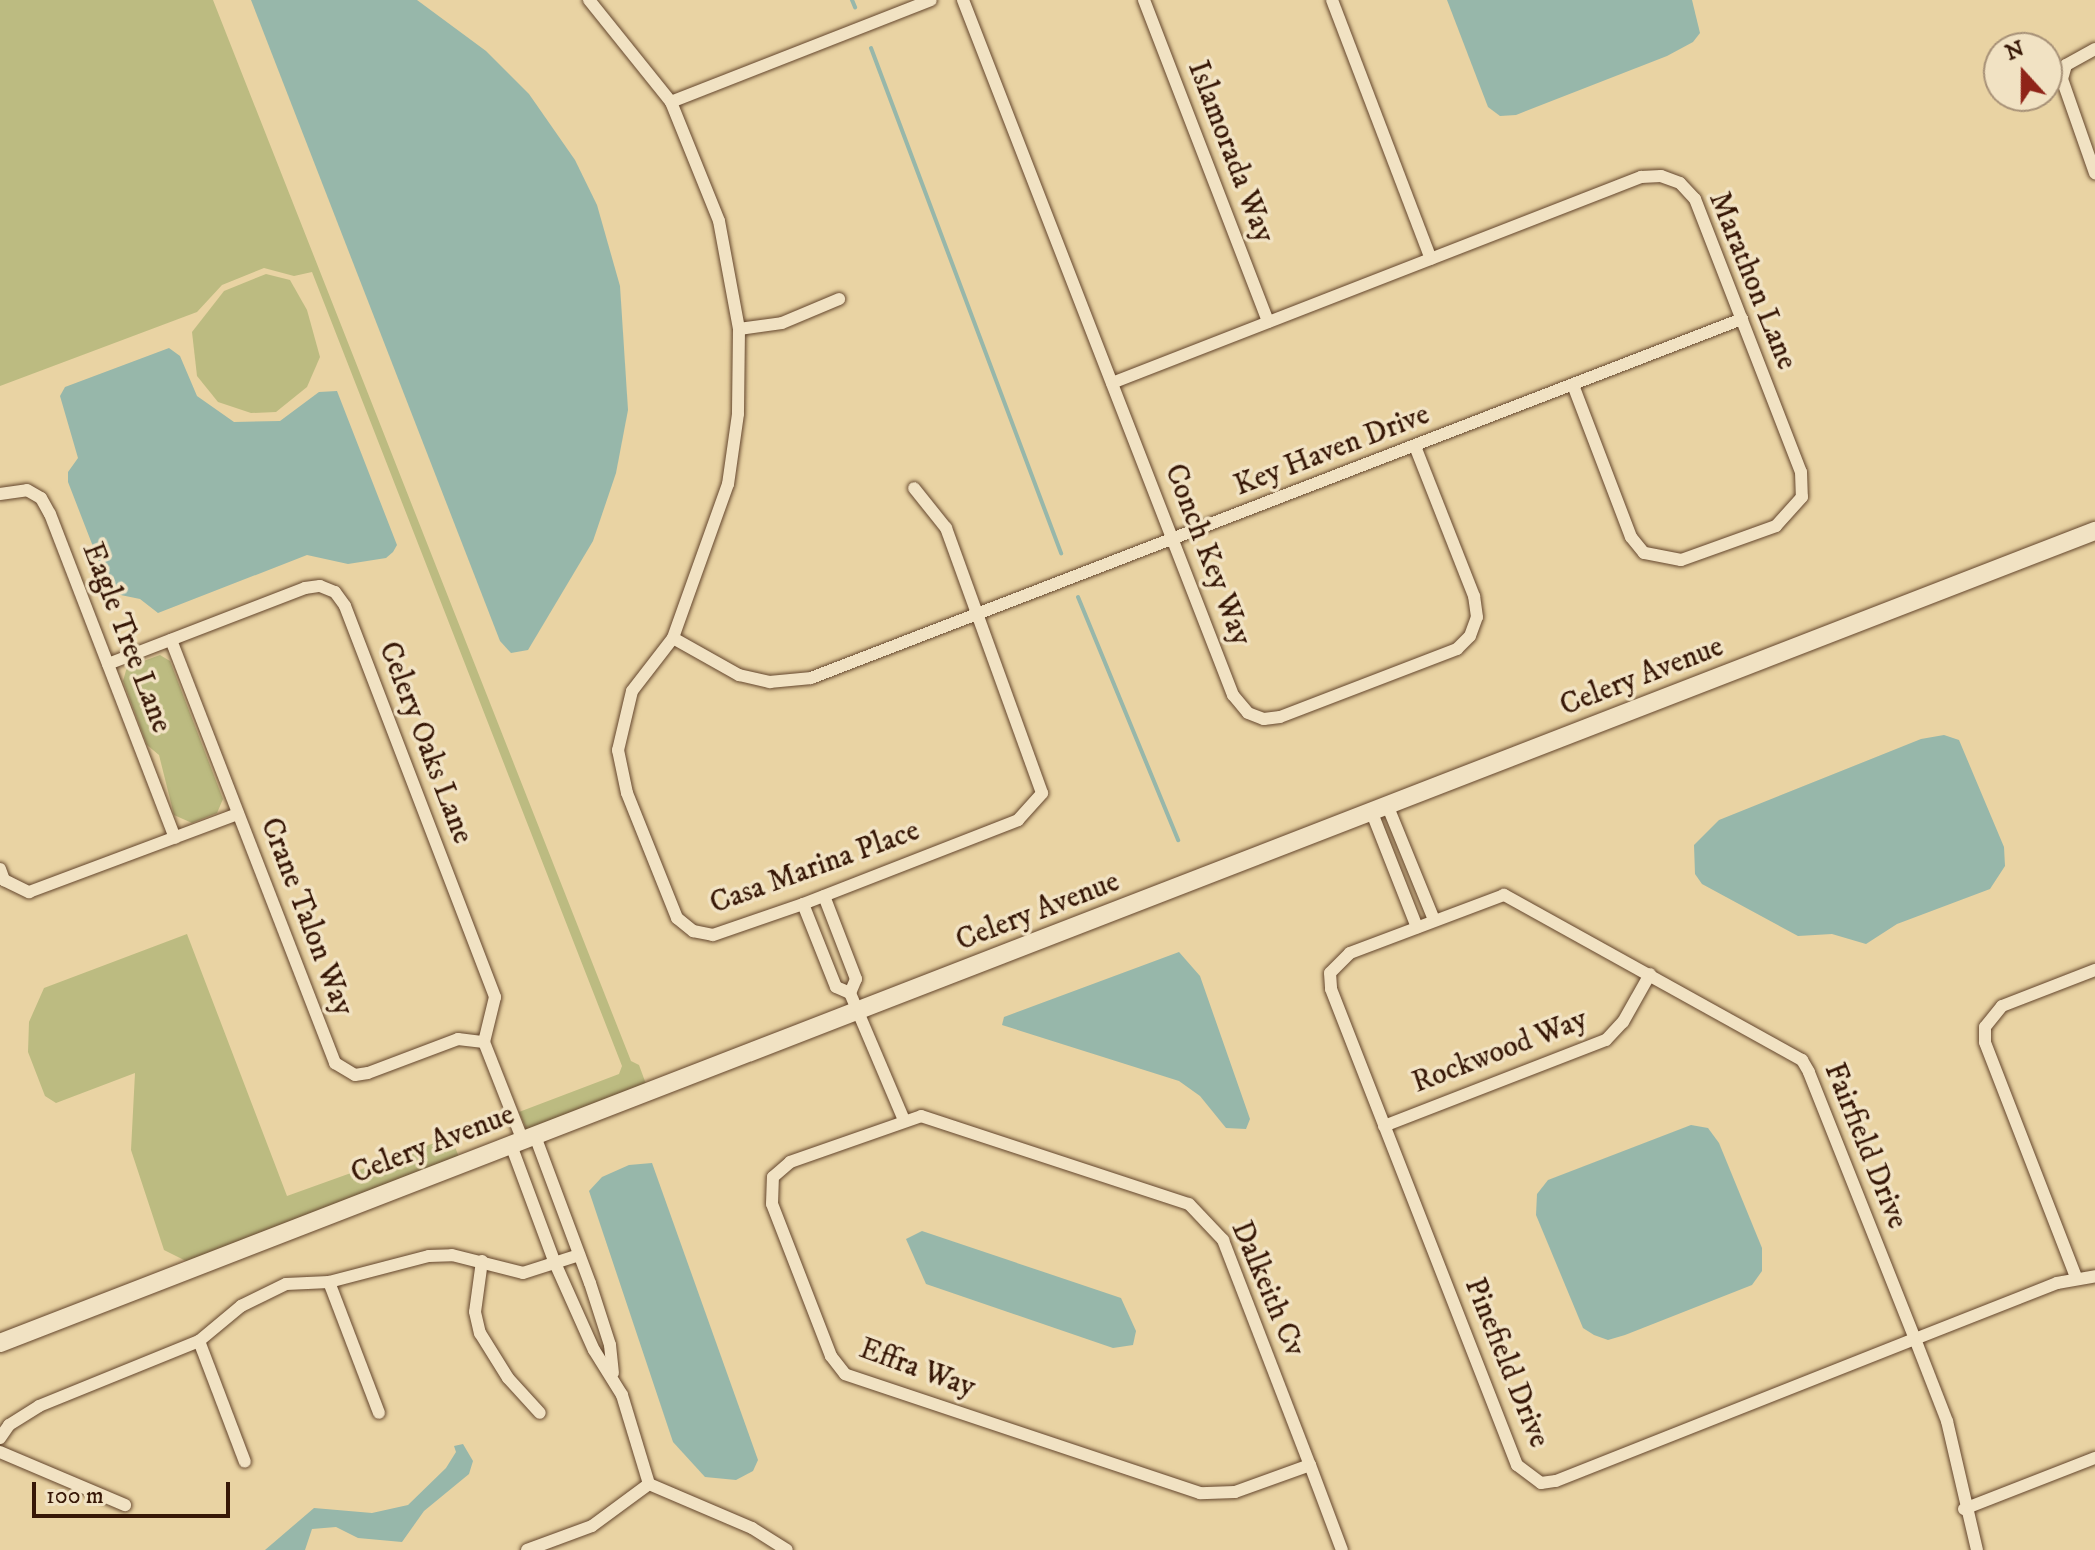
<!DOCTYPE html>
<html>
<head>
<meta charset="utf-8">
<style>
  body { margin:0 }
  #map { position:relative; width:2095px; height:1550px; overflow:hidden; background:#e9d3a3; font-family:"IM FELL DW Pica",serif }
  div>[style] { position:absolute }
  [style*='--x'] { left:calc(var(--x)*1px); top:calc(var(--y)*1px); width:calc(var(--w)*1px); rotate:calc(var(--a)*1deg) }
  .green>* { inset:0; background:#bcbb81 }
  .water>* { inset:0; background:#97b7aa }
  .stream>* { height:4px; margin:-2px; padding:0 2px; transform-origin:2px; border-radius:2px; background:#97b7aa }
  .roads { filter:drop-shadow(0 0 2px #64462d) drop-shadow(0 0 2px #64462d) }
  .minor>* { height:12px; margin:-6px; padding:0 6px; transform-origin:6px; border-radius:6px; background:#f1e2c3 }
  .secondary>* { height:18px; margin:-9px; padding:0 9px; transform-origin:9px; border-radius:9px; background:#f1e2c3 }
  span { translate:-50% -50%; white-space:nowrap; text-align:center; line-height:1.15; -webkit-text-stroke:7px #f1e2c3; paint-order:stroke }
  .street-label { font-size:30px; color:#371706 }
  .north { position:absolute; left:1983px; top:32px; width:80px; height:80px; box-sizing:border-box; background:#f1e2c3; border:2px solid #a79177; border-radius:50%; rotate:339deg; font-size:22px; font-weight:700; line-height:32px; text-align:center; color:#371706 }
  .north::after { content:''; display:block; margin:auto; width:28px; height:36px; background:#8f2418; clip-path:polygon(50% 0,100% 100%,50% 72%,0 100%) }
  .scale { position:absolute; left:32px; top:1482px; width:198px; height:36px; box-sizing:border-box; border:4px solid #371706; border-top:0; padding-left:10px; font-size:24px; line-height:28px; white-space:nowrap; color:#371706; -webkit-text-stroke:6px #f1e2c3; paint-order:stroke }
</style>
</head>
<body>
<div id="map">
  <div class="green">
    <i style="clip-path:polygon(0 0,213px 0,631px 1061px,639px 1065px,646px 1084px,527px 1131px,519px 1112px,619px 1074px,622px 1066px,312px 272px,294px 276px,264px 268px,222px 285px,197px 312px,0 386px)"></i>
    <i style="clip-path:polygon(266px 274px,290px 280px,307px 310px,320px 357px,307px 387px,276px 412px,251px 413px,218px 402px,197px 376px,192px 332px,224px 291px)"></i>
    <i style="clip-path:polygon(160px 655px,170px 661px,223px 799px,217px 813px,192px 823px,174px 815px,159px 755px,147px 745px,123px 681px,127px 667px)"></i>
    <i style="clip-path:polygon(187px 934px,287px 1196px,451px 1137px,459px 1157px,188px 1262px,164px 1250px,131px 1150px,135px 1073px,56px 1103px,45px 1096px,28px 1052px,29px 1022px,44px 988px)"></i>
  </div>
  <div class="water">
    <i style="clip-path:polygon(251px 0,417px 0,486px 51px,529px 94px,575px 160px,597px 205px,620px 286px,628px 410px,616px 473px,593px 541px,528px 650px,511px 653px,500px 641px)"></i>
    <i style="clip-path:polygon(1447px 0,1692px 0,1700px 33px,1693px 42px,1667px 56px,1516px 115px,1500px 116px,1488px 107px)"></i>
    <i style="clip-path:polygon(169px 348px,180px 356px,197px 396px,234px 422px,280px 421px,319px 392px,337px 391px,397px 545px,393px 552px,386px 558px,348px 564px,307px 555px,158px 613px,140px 599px,111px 593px,68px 482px,68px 472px,78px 458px,60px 396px,65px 387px)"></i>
    <i style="clip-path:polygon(1944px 735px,1959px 740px,2004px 847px,2005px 866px,1990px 889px,1897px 924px,1866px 944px,1832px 934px,1798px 936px,1702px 884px,1695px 874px,1694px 845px,1719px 820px,1921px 739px)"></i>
    <i style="clip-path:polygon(1179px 952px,1200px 976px,1250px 1119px,1246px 1129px,1226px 1128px,1200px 1096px,1179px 1081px,1002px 1025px,1004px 1017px)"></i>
    <i style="clip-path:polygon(1691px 1125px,1708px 1128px,1719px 1143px,1762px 1248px,1762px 1271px,1752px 1285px,1625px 1335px,1608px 1340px,1594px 1335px,1583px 1328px,1536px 1215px,1537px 1194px,1548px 1180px)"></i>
    <i style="clip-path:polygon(652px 1163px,758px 1460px,753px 1471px,736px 1480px,705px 1477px,673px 1442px,589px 1191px,602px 1177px,629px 1165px)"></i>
    <i style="clip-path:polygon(922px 1231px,1121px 1298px,1136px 1331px,1133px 1345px,1113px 1348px,926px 1284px,906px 1239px)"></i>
    <i style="clip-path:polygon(463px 1444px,473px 1461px,469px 1474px,424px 1511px,402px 1542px,358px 1538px,336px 1527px,312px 1529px,305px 1550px,265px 1550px,314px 1508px,372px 1513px,408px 1505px,446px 1468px,456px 1452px,454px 1446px)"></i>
  </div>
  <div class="stream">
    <i style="--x:852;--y:0;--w:8;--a:67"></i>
    <i style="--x:871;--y:48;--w:540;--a:69.38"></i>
    <i style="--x:1078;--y:597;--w:263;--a:67.6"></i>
  </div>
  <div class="roads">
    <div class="minor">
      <i style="--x:589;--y:0;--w:131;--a:51.2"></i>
      <i style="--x:671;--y:102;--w:128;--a:68"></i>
      <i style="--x:719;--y:221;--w:110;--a:79.5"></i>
      <i style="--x:739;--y:329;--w:85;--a:90.7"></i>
      <i style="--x:738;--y:414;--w:71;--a:98.1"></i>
      <i style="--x:728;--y:484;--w:164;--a:109.7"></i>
      <i style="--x:673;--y:638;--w:67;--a:127.7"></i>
      <i style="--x:632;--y:691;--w:61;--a:103.3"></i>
      <i style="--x:618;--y:750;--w:44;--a:78.2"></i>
      <i style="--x:627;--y:793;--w:135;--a:68.2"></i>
      <i style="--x:677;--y:918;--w:21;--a:39"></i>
      <i style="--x:693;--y:931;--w:20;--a:11"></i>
      <i style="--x:713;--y:935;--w:95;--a:-19"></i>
      <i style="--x:803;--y:904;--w:231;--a:-21.3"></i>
      <i style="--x:1018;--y:820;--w:36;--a:-48"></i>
      <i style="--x:1042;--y:793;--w:282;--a:-109.9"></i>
      <i style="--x:946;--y:528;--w:51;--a:-128.7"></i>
      <i style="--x:963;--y:0;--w:746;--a:68.77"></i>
      <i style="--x:1233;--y:695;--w:23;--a:50"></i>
      <i style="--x:1248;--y:713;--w:17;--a:21"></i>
      <i style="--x:1264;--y:719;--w:16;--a:-7"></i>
      <i style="--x:1280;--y:717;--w:190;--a:-21"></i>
      <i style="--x:1457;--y:649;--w:18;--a:-45"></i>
      <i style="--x:1470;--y:636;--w:20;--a:-70"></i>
      <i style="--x:1477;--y:617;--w:21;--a:-98"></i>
      <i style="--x:1474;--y:596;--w:161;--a:-111.5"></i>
      <i style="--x:1144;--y:0;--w:345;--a:68.9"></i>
      <i style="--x:1332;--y:0;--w:277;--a:69.1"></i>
      <i style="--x:2095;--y:49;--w:33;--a:151"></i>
      <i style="--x:2066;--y:65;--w:15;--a:106"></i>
      <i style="--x:2062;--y:79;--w:100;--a:70.7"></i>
      <i style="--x:671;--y:102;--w:279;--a:-21.4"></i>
      <i style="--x:739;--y:329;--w:43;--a:-7.9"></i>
      <i style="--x:782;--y:323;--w:62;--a:-22.8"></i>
      <i style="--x:1112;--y:383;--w:568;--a:-21.28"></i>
      <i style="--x:1641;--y:177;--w:20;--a:-3"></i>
      <i style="--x:1661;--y:176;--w:20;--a:20"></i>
      <i style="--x:1680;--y:183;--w:22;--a:47"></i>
      <i style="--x:1695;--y:199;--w:293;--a:68.8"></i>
      <i style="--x:1801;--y:472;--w:25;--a:88"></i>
      <i style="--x:1802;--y:497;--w:39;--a:132"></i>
      <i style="--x:1776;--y:526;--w:101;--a:160.3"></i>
      <i style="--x:1681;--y:560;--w:38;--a:-169"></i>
      <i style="--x:1644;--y:553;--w:21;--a:-129"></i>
      <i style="--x:1631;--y:537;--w:163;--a:-110.9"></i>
      <i style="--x:0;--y:494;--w:27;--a:-8"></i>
      <i style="--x:27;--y:490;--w:16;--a:30"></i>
      <i style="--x:41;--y:498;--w:18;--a:61"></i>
      <i style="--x:50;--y:514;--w:347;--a:68.9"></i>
      <i style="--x:673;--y:638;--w:76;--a:29.3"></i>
      <i style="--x:739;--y:675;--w:32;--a:13"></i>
      <i style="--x:770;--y:682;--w:41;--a:-5.6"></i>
      <i style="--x:811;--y:678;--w:998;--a:-21.09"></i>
      <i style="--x:171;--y:640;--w:454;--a:68.8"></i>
      <i style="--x:335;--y:1063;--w:23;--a:31"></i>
      <i style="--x:355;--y:1075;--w:13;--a:-9"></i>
      <i style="--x:368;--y:1073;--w:96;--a:-20.7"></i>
      <i style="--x:458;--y:1039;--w:26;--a:7"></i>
      <i style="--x:108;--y:664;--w:211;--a:-21.1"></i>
      <i style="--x:305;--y:588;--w:15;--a:-8"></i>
      <i style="--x:320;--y:586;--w:16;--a:22"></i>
      <i style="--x:335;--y:592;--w:17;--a:54"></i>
      <i style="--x:345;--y:606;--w:419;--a:69"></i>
      <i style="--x:495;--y:997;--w:46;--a:103.7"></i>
      <i style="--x:484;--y:1042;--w:106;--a:68.5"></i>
      <i style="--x:1388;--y:807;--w:122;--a:67.8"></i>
      <i style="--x:1372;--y:813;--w:123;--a:68.5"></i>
      <i style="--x:0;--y:869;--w:12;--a:70"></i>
      <i style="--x:4;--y:880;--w:28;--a:26"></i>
      <i style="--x:29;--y:892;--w:223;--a:-20.5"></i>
      <i style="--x:824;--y:896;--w:89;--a:68.9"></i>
      <i style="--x:856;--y:979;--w:15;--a:113"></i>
      <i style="--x:803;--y:904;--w:89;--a:68.3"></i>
      <i style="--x:836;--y:987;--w:15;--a:23"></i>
      <i style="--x:850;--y:993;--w:136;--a:67"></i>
      <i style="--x:1384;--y:1126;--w:238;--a:-21.2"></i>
      <i style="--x:1606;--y:1040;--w:25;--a:-47"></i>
      <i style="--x:1623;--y:1022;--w:55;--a:-60.6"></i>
      <i style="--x:535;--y:1136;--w:157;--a:69.5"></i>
      <i style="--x:590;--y:1283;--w:65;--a:72.1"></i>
      <i style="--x:610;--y:1345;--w:28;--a:84"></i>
      <i style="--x:511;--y:1145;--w:126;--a:69.6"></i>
      <i style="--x:555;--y:1263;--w:95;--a:65.9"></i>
      <i style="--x:594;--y:1350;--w:53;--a:58.1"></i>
      <i style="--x:622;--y:1395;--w:93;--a:73.1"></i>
      <i style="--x:482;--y:1261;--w:51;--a:97.8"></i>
      <i style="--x:475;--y:1312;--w:22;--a:77"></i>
      <i style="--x:480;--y:1333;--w:53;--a:58.1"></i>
      <i style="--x:508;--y:1378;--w:47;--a:47.6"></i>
      <i style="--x:2076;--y:1277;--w:252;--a:-111.2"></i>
      <i style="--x:1985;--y:1042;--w:15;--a:-90"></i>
      <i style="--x:1985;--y:1027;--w:27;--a:-51"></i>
      <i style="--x:2002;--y:1006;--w:100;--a:-21.2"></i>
      <i style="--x:329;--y:1282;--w:140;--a:69.1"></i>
      <i style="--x:199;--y:1341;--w:129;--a:69.2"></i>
      <i style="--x:0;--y:1438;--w:16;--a:-55"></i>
      <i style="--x:9;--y:1425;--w:36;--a:-32"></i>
      <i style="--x:39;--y:1406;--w:173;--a:-22.1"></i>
      <i style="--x:199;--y:1341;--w:55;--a:-39.8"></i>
      <i style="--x:241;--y:1306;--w:50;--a:-26.1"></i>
      <i style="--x:286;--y:1284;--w:43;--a:-2.7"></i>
      <i style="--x:329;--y:1282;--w:103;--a:-14.6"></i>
      <i style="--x:429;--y:1256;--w:23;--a:-2"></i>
      <i style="--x:452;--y:1255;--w:73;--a:14.2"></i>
      <i style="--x:523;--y:1273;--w:59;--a:-17.8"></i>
      <i style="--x:0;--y:1452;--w:136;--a:23"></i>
      <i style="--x:1310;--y:1465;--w:80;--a:160.2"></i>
      <i style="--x:1235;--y:1492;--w:35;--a:178"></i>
      <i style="--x:1200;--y:1493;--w:374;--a:-161.5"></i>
      <i style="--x:845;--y:1374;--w:23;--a:-128"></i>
      <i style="--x:831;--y:1356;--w:163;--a:-111.2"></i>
      <i style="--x:772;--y:1204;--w:27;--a:-88"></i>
      <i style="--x:773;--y:1177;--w:23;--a:-41"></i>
      <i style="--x:790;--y:1162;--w:139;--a:-19.3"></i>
      <i style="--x:921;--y:1116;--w:282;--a:18.2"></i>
      <i style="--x:1189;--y:1204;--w:50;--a:46.6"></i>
      <i style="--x:1223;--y:1240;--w:241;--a:68.9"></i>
      <i style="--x:1310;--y:1465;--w:91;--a:69.4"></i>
      <i style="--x:649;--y:1484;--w:112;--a:23.1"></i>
      <i style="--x:752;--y:1528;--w:41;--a:32.2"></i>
      <i style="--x:1964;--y:1509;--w:141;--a:-21.3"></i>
      <i style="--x:527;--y:1550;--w:69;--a:-20.3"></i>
      <i style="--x:592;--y:1526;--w:71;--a:-36.4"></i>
      <i style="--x:1977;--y:1550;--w:132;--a:-103.1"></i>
      <i style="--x:1947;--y:1421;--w:88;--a:-111.3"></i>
      <i style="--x:1915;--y:1339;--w:287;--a:-111.7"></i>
      <i style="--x:1809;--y:1072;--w:14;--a:-120"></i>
      <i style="--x:1802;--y:1060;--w:341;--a:-151"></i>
      <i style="--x:1504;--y:895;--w:165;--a:159.4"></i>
      <i style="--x:1350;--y:953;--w:28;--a:135"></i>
      <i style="--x:1330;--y:973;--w:16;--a:86"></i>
      <i style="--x:1331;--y:989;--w:511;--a:68.66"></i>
      <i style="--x:1517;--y:1465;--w:30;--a:37"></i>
      <i style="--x:1541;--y:1483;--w:15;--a:-8"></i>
      <i style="--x:1556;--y:1481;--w:386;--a:-21.6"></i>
      <i style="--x:1915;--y:1339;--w:153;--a:-21.5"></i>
      <i style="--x:2057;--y:1283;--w:39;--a:-10"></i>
    </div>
    <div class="secondary">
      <i style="--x:0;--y:1343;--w:2247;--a:-21.19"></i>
    </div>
  </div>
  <div class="street-label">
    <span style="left:1230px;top:152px;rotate:69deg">Islamorada Way</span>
    <span style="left:1752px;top:281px;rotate:68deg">Marathon Lane</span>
    <span style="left:1332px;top:451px;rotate:-21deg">Key Haven Drive</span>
    <span style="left:1207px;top:555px;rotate:69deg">Conch Key Way</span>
    <span style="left:126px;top:638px;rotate:69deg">Eagle Tree Lane</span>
    <span style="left:1642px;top:677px;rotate:-21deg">Celery Avenue</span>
    <span style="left:425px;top:743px;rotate:69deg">Celery Oaks Lane</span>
    <span style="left:815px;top:868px;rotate:-20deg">Casa Marina Place</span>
    <span style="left:1038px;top:912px;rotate:-21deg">Celery Avenue</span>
    <span style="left:306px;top:917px;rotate:69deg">Crane Talon Way</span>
    <span style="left:1500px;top:1052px;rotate:-21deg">Rockwood Way</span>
    <span style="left:433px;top:1145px;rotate:-21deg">Celery Avenue</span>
    <span style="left:1865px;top:1146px;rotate:68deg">Fairfield Drive</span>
    <span style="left:1267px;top:1289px;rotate:67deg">Dalkeith Cv</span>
    <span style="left:1506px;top:1363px;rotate:68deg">Pinefield Drive</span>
    <span style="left:917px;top:1369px;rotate:20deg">Effra Way</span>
  </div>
  <div class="north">N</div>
  <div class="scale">100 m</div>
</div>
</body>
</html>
